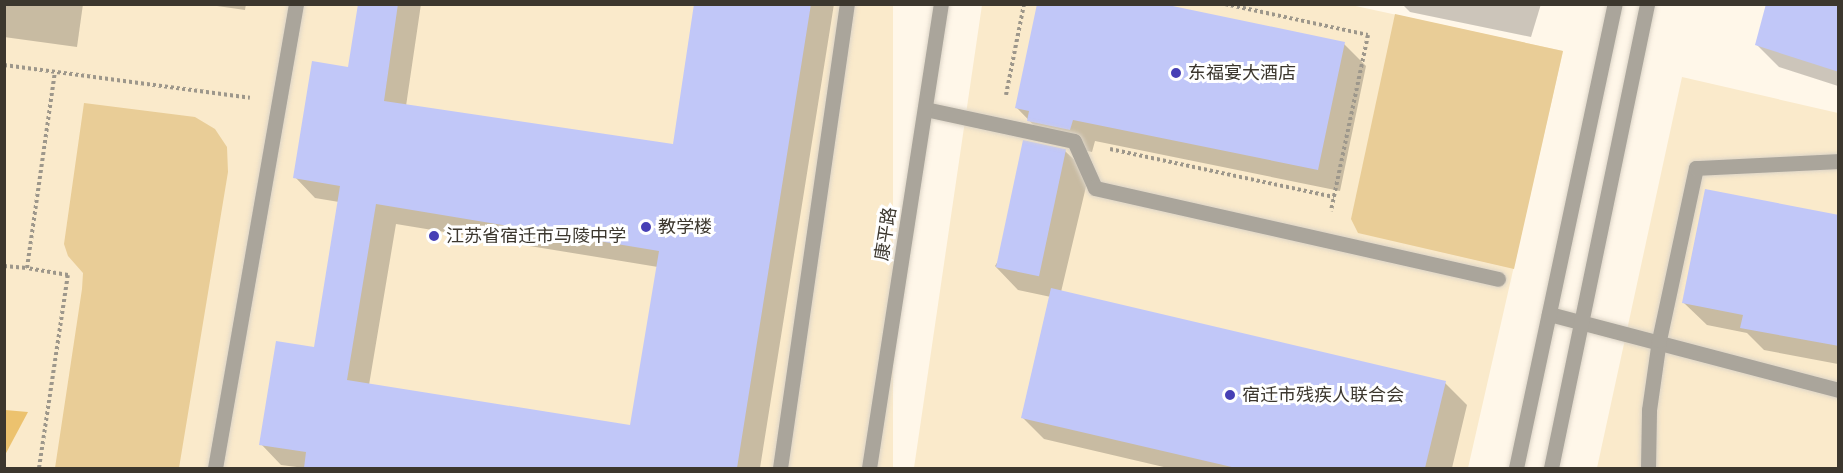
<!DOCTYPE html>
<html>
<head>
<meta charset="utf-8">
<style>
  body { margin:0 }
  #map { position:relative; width:1843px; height:473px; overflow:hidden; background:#fff7e9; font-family:"Public Sans","Noto Sans SC",sans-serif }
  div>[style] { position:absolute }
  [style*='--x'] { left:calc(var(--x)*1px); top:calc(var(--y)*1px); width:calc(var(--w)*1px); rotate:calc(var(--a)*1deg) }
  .built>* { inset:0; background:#faeacb; transform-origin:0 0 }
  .green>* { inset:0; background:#e9cd97 }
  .water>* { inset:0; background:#ecc26e }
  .shadow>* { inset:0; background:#0003 }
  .building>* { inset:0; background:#c1c7f8; transform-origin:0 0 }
  .path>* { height:4px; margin-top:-2px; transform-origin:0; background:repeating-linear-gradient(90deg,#9d978b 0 3px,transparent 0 6px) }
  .roads { filter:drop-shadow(0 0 2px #dcd4c7) drop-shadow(0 0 2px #dcd4c7) }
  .minor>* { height:15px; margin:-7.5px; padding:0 7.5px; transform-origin:7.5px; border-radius:7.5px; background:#aaa59b }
  .dots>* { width:16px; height:16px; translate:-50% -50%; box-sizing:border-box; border:3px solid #fff; border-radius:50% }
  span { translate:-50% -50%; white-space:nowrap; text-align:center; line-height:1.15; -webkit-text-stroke:6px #fff; paint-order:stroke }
  .poi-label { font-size:18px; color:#3c372e }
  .left { translate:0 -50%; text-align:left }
  .street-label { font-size:18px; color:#3c372e }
  .frame { position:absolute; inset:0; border:6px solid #3c372e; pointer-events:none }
</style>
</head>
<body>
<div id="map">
  <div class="built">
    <i style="left:4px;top:5px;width:889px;height:463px"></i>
    <i style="clip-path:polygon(982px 5px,1351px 5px,1563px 51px,1468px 468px,914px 468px)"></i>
    <i style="clip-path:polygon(1682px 77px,1838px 113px,1838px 468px,1597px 468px)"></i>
  </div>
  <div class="green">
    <i style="clip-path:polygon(1395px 14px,1563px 51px,1514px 269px,1358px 233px,1351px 219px)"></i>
    <i style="clip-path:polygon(84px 103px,195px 117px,215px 129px,227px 147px,228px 172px,179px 468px,55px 468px,82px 289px,83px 273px,68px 256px,64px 244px)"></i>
  </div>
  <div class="water">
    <i style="clip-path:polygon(5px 410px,28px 412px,5px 455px,4px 410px)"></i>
  </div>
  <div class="shadow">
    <i style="clip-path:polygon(4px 4px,83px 4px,77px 47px,4px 37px)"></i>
    <i style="clip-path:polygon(203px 4px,246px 4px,245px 10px)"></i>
    <i style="clip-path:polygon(evenodd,360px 4px,421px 4px,406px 106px,674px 146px,695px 4px,834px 4px,760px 468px,305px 468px,281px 465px,261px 444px,316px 349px,339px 202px,315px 198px,295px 177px,349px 69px,360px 4px,396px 224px,658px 267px,632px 427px,369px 385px,396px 224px)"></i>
    <i style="clip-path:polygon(1402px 4px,1541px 4px,1531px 37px,1410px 12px)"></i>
    <i style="clip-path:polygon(1838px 4px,1838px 86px,1779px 67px,1757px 45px)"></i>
    <i style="clip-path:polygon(1344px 44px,1366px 66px,1340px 191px,1095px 141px,1092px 152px,1051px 143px,1016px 107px)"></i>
    <i style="clip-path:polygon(1065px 151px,1089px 174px,1061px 292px,1445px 383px,1467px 405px,1452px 468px,1168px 468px,1044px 439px,1022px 417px,1051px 297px,1018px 290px,995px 266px)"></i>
    <i style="clip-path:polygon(1838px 215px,1838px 364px,1764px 350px,1747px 333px,1707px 325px,1684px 303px)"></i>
  </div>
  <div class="building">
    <i style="clip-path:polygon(evenodd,358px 4px,398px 4px,384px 101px,673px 144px,694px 4px,811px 4px,737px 468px,304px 468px,306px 452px,259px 445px,276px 341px,314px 347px,340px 186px,293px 178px,312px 61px,348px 67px,358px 4px,376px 204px,659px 251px,630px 425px,347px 380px,376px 204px)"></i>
    <i style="clip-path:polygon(1037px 4px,1163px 4px,1345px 42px,1318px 170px,1073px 120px,1070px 130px,1027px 121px,1029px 111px,1015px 108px)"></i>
    <i style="clip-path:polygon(1766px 4px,1839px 4px,1839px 72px,1755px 45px)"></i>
    <i style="left:1023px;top:140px;width:44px;height:130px;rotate:12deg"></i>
    <i style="clip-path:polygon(1705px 189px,1839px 215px,1839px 346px,1740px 328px,1743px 315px,1682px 303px)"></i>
    <i style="clip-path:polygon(1051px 288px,1446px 381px,1425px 468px,1236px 468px,1021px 418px)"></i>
  </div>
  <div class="path">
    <i style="--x:1225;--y:4;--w:146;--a:12.2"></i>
    <i style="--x:1368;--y:35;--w:180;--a:101.9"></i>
    <i style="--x:4;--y:65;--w:248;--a:7.6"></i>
    <i style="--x:1006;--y:95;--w:93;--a:-78.8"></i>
    <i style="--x:1110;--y:149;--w:229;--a:12.1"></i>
    <i style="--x:4;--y:266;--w:23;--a:5"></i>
    <i style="--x:39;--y:468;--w:195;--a:-81.5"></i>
    <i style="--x:68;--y:275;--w:42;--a:-170.3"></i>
    <i style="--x:27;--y:268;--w:198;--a:-81.9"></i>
  </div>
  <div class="roads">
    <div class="minor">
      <i style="--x:925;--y:109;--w:152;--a:12.1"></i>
      <i style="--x:1074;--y:141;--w:51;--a:65.9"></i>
      <i style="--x:1095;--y:188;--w:413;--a:12.7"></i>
      <i style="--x:1549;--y:314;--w:299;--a:14.7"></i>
      <i style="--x:215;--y:468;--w:471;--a:-80.1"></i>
      <i style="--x:780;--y:468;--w:469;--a:-81.8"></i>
      <i style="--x:869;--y:468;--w:470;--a:-81.2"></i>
      <i style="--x:1516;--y:468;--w:474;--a:-78"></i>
      <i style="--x:1551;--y:468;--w:474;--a:-78.3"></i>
      <i style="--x:1648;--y:468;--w:58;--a:-89"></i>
      <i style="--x:1649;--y:410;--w:71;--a:-81.9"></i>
      <i style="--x:1659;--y:340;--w:176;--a:-77.9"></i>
      <i style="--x:1696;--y:168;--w:142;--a:-2.8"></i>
    </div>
  </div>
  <div class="dots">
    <i style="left:1176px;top:73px;background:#463fb5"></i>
    <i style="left:646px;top:227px;background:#463fb5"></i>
    <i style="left:434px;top:236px;background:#463fb5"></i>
    <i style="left:1230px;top:395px;background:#463fb5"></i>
  </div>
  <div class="poi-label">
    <span class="left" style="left:1188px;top:73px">东福宴大酒店</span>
    <span class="left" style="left:658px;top:227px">教学楼</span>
    <span class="left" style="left:446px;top:236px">江苏省宿迁市马陵中学</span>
    <span class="left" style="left:1242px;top:395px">宿迁市残疾人联合会</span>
  </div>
  <div class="street-label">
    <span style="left:886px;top:234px;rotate:-81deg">康平路</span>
  </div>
  <div class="frame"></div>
</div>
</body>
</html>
